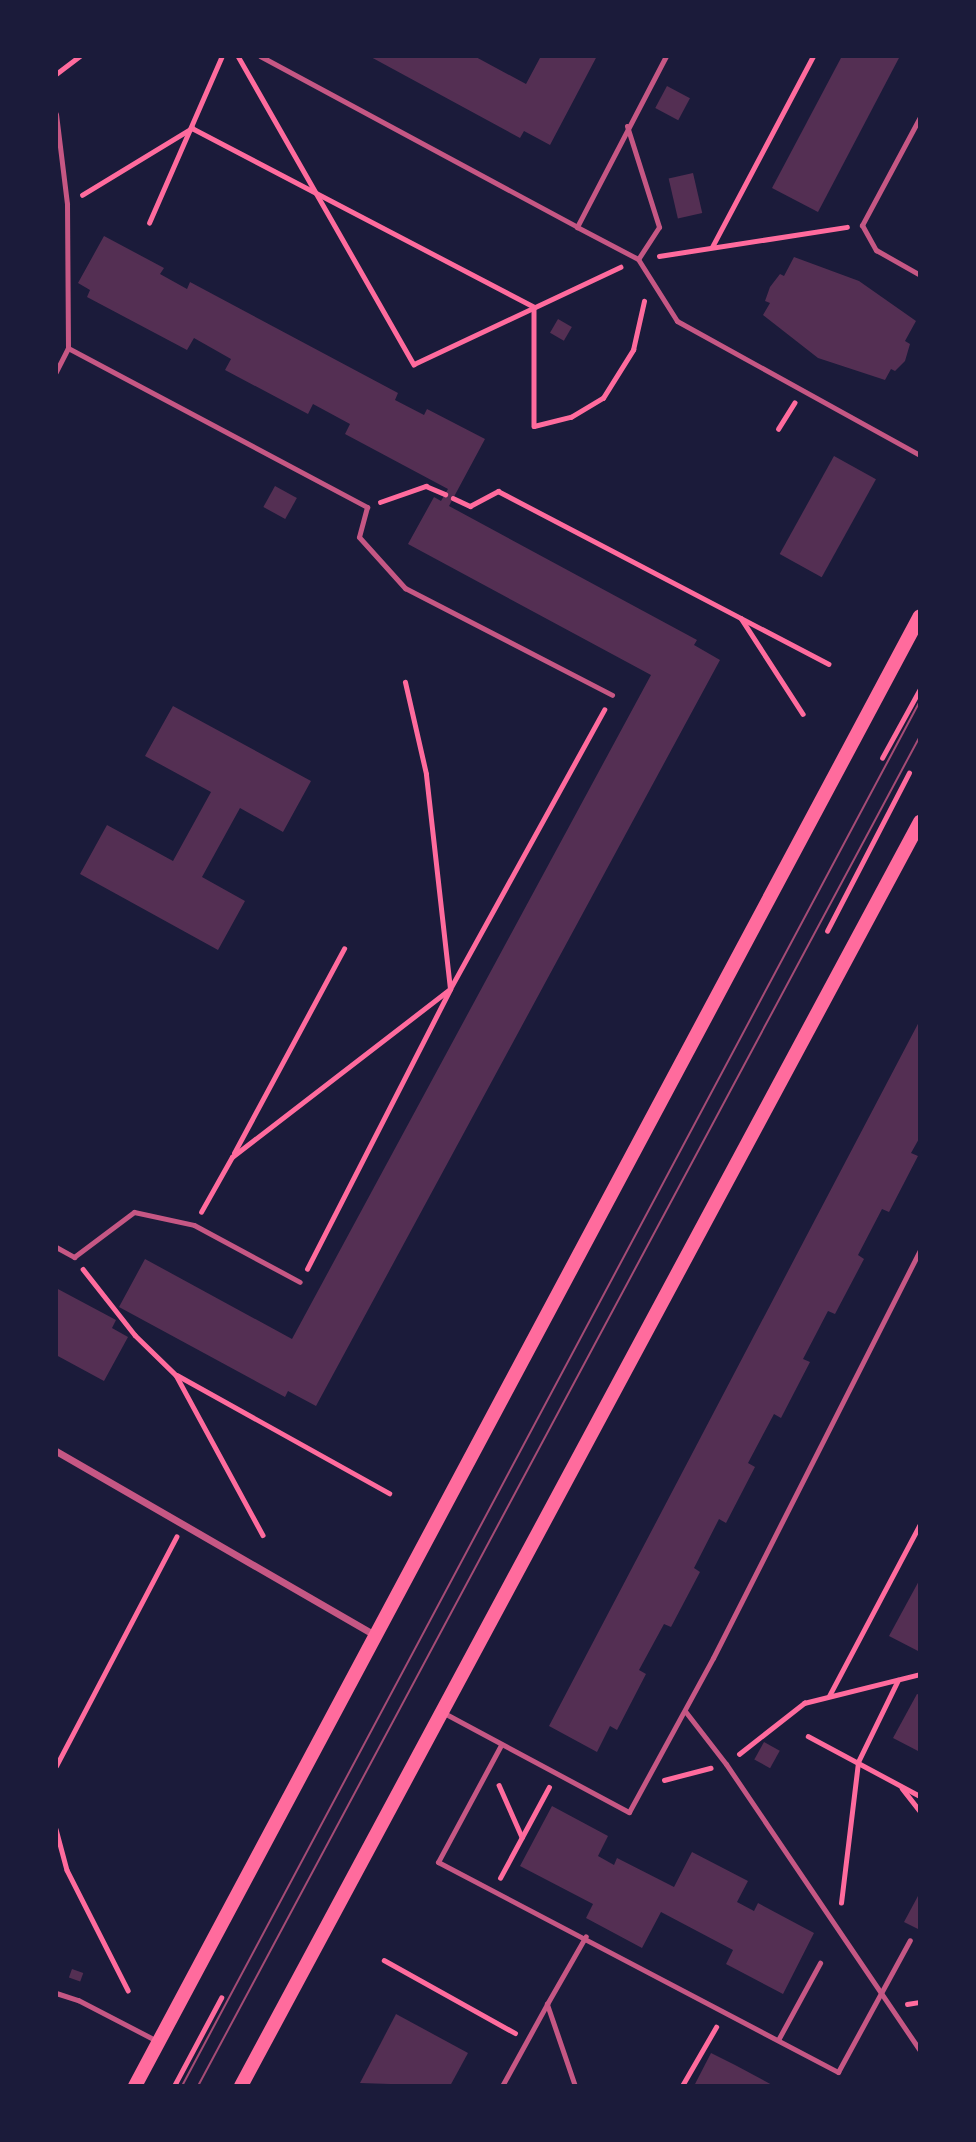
<!DOCTYPE html>
<html>
<head>
<meta charset="utf-8">
<style>
  body { margin:0 }
  #map { position:relative; width:976px; height:2142px; overflow:hidden; background:#1b1b3a; font-family:Manrope,sans-serif }
  div>[style] { position:absolute }
  [style*='--x'] { left:calc(var(--x)*1px); top:calc(var(--y)*1px); width:calc(var(--w)*1px); rotate:calc(var(--a)*1deg) }
  .building>* { inset:0; background:#542f53; transform-origin:0 0 }
  .path>* { height:4.5px; margin:-2.25px; padding:0 2.25px; transform-origin:2.25px; border-radius:2.25px; background:#ff6b9d }
  .service>* { height:5px; margin:-2.5px; padding:0 2.5px; transform-origin:2.5px; border-radius:2.5px; background:#c65784 }
  .minor>* { height:7px; margin:-3.5px; padding:0 3.5px; transform-origin:3.5px; border-radius:3.5px; background:#c65784 }
  .secondary>* { height:14px; margin:-7px; padding:0 7px; transform-origin:7px; border-radius:7px; background:#ff6b9d }
  .tram>* { height:2px; margin:-1px; padding:0 1px; transform-origin:1px; border-radius:1px; background:#a44b75 }
  span { translate:-50% -50%; white-space:nowrap; text-align:center; line-height:1.15; -webkit-text-stroke:7px #1b1b3a; paint-order:stroke }
  .frame { position:absolute; inset:0; border:58px solid #1b1b3a; pointer-events:none }
</style>
</head>
<body>
<div id="map">
  <div class="building">
    <i style="clip-path:polygon(369px 56px,474px 56px,526px 84px,541px 56px,597px 56px,550px 145px,524px 131px,520px 138px)"></i>
    <i style="clip-path:polygon(842px 56px,900px 56px,818px 212px,772px 188px)"></i>
    <i style="left:667px;top:86px;width:26px;height:25px;rotate:28deg"></i>
    <i style="left:693px;top:173px;width:41px;height:25px;rotate:77deg"></i>
    <i style="clip-path:polygon(104px 236px,164px 268px,160px 274px,187px 289px,190px 282px,398px 393px,395px 400px,424px 415px,427px 409px,485px 439px,449px 506px,697px 640px,694px 645px,720px 660px,316px 1406px,288px 1391px,285px 1397px,119px 1307px,145px 1259px,292px 1339px,651px 675px,408px 544px,434px 497px,441px 501px,448px 489px,345px 434px,350px 424px,313px 404px,308px 414px,225px 370px,231px 359px,194px 338px,187px 350px,87px 297px,90px 290px,78px 283px)"></i>
    <i style="clip-path:polygon(794px 257px,859px 281px,916px 321px,905px 341px,910px 344px,905px 361px,895px 371px,891px 369px,885px 380px,818px 358px,763px 315px,770px 303px,765px 301px,770px 287px,780px 274px,784px 276px)"></i>
    <i style="left:558px;top:319px;width:16px;height:16px;rotate:30deg"></i>
    <i style="left:834px;top:456px;width:48px;height:112px;rotate:29deg"></i>
    <i style="left:275px;top:486px;width:25px;height:24px;rotate:29deg"></i>
    <i style="clip-path:polygon(173px 706px,311px 781px,283px 832px,240px 808px,202px 877px,245px 901px,218px 950px,80px 874px,107px 825px,173px 861px,211px 792px,145px 756px)"></i>
    <i style="clip-path:polygon(920px 1020px,920px 1137px,911px 1153px,918px 1156px,889px 1212px,882px 1209px,858px 1255px,864px 1259px,835px 1314px,828px 1311px,803px 1359px,810px 1362px,781px 1418px,774px 1414px,748px 1463px,755px 1467px,726px 1523px,719px 1519px,694px 1568px,700px 1572px,671px 1627px,664px 1624px,639px 1670px,646px 1674px,617px 1730px,610px 1726px,597px 1752px,549px 1726px)"></i>
    <i style="clip-path:polygon(56px 1288px,116px 1320px,112px 1328px,128px 1337px,104px 1381px,56px 1355px)"></i>
    <i style="clip-path:polygon(920px 1579px,920px 1652px,889px 1636px)"></i>
    <i style="clip-path:polygon(917px 1694px,920px 1695px,920px 1752px,893px 1738px)"></i>
    <i style="left:764px;top:1742px;width:18px;height:20px;rotate:29deg"></i>
    <i style="clip-path:polygon(552px 1806px,608px 1836px,598px 1856px,614px 1865px,617px 1858px,674px 1887px,692px 1852px,748px 1881px,737px 1902px,754px 1911px,758px 1903px,814px 1933px,783px 1994px,726px 1964px,733px 1950px,661px 1912px,642px 1948px,586px 1918px,593px 1904px,520px 1866px)"></i>
    <i style="clip-path:polygon(918px 1896px,920px 1898px,920px 1930px,904px 1922px)"></i>
    <i style="left:72px;top:1969px;width:12px;height:9px;rotate:20deg"></i>
    <i style="clip-path:polygon(396px 2014px,468px 2053px,450px 2086px,360px 2083px)"></i>
    <i style="clip-path:polygon(711px 2053px,735px 2065px,774px 2086px,694px 2086px)"></i>
  </div>
  <div class="path">
    <i style="--x:238;--y:56;--w:355;--a:60.3"></i>
    <i style="--x:414;--y:364;--w:228;--a:-25.2"></i>
    <i style="--x:56;--y:74;--w:30;--a:-37"></i>
    <i style="--x:82;--y:195;--w:129;--a:-31.3"></i>
    <i style="--x:192;--y:128;--w:386;--a:27.6"></i>
    <i style="--x:534;--y:307;--w:119;--a:90"></i>
    <i style="--x:534;--y:426;--w:38;--a:-14"></i>
    <i style="--x:571;--y:417;--w:37;--a:-31"></i>
    <i style="--x:603;--y:398;--w:57;--a:-58"></i>
    <i style="--x:633;--y:350;--w:50;--a:-77.3"></i>
    <i style="--x:149;--y:223;--w:182;--a:-66.4"></i>
    <i style="--x:712;--y:247;--w:216;--a:-62.1"></i>
    <i style="--x:659;--y:256;--w:190;--a:-8.8"></i>
    <i style="--x:778;--y:429;--w:31;--a:-58"></i>
    <i style="--x:453;--y:498;--w:19;--a:25"></i>
    <i style="--x:470;--y:506;--w:32;--a:-28"></i>
    <i style="--x:498;--y:491;--w:373;--a:27.6"></i>
    <i style="--x:380;--y:502;--w:49;--a:-19.2"></i>
    <i style="--x:426;--y:486;--w:21;--a:23"></i>
    <i style="--x:741;--y:618;--w:114;--a:57.1"></i>
    <i style="--x:882;--y:758;--w:79;--a:-61.2"></i>
    <i style="--x:827;--y:931;--w:178;--a:-62.6"></i>
    <i style="--x:234;--y:1153;--w:232;--a:-61.7"></i>
    <i style="--x:201;--y:1212;--w:63;--a:-60.6"></i>
    <i style="--x:232;--y:1157;--w:275;--a:-37.6"></i>
    <i style="--x:450;--y:989;--w:319;--a:-61.1"></i>
    <i style="--x:83;--y:1269;--w:84;--a:51.8"></i>
    <i style="--x:135;--y:1335;--w:57;--a:44.3"></i>
    <i style="--x:176;--y:1375;--w:182;--a:61.5"></i>
    <i style="--x:307;--y:1269;--w:314;--a:-62.9"></i>
    <i style="--x:450;--y:989;--w:216;--a:-96.4"></i>
    <i style="--x:426;--y:774;--w:94;--a:-102.9"></i>
    <i style="--x:177;--y:1375;--w:243;--a:29.1"></i>
    <i style="--x:829;--y:1696;--w:195;--a:-62.1"></i>
    <i style="--x:808;--y:1736;--w:127;--a:28.2"></i>
    <i style="--x:739;--y:1754;--w:83;--a:-38.1"></i>
    <i style="--x:804;--y:1703;--w:120;--a:-14"></i>
    <i style="--x:56;--y:1766;--w:259;--a:-62.3"></i>
    <i style="--x:664;--y:1780;--w:48;--a:-14.6"></i>
    <i style="--x:499;--y:1785;--w:57;--a:66.1"></i>
    <i style="--x:902;--y:1788;--w:29;--a:52"></i>
    <i style="--x:56;--y:1829;--w:42;--a:75"></i>
    <i style="--x:67;--y:1870;--w:135;--a:63.1"></i>
    <i style="--x:500;--y:1878;--w:103;--a:-61.7"></i>
    <i style="--x:841;--y:1903;--w:142;--a:-83.1"></i>
    <i style="--x:858;--y:1762;--w:91;--a:-64"></i>
    <i style="--x:384;--y:1960;--w:150;--a:29.1"></i>
    <i style="--x:907;--y:2004;--w:13;--a:-9"></i>
    <i style="--x:174;--y:2086;--w:100;--a:-61.9"></i>
    <i style="--x:682;--y:2086;--w:68;--a:-60"></i>
  </div>
  <div class="service">
    <i style="--x:260;--y:56;--w:360;--a:28.3"></i>
    <i style="--x:666;--y:56;--w:193;--a:117.5"></i>
    <i style="--x:577;--y:227;--w:69;--a:27.7"></i>
    <i style="--x:638;--y:259;--w:73;--a:57.8"></i>
    <i style="--x:677;--y:321;--w:277;--a:28.9"></i>
    <i style="--x:56;--y:114;--w:91;--a:83"></i>
    <i style="--x:67;--y:204;--w:144;--a:89.6"></i>
    <i style="--x:68;--y:348;--w:27;--a:117"></i>
    <i style="--x:920;--y:117;--w:123;--a:118.2"></i>
    <i style="--x:862;--y:225;--w:29;--a:61"></i>
    <i style="--x:876;--y:250;--w:51;--a:29.6"></i>
    <i style="--x:627;--y:126;--w:106;--a:72.4"></i>
    <i style="--x:659;--y:227;--w:38;--a:123"></i>
    <i style="--x:68;--y:348;--w:339;--a:28"></i>
    <i style="--x:367;--y:507;--w:31;--a:105"></i>
    <i style="--x:359;--y:537;--w:69;--a:48"></i>
    <i style="--x:405;--y:588;--w:233;--a:27.3"></i>
    <i style="--x:56;--y:1247;--w:21;--a:29"></i>
    <i style="--x:74;--y:1257;--w:75;--a:-36.9"></i>
    <i style="--x:134;--y:1212;--w:61;--a:12.2"></i>
    <i style="--x:194;--y:1225;--w:120;--a:28.3"></i>
    <i style="--x:685;--y:1711;--w:67;--a:52.3"></i>
    <i style="--x:726;--y:1764;--w:346;--a:55.9"></i>
    <i style="--x:444;--y:1713;--w:210;--a:28.2"></i>
    <i style="--x:629;--y:1812;--w:175;--a:-61.4"></i>
    <i style="--x:713;--y:1658;--w:458;--a:-63.1"></i>
    <i style="--x:501;--y:1745;--w:133;--a:118.3"></i>
    <i style="--x:438;--y:1862;--w:452;--a:27.7"></i>
    <i style="--x:838;--y:2072;--w:150;--a:-61.4"></i>
    <i style="--x:56;--y:1993;--w:23;--a:18"></i>
    <i style="--x:78;--y:2000;--w:89;--a:27.4"></i>
    <i style="--x:778;--y:2040;--w:88;--a:-61.4"></i>
    <i style="--x:502;--y:2086;--w:94;--a:-61.2"></i>
    <i style="--x:575;--y:2086;--w:87;--a:-108.9"></i>
    <i style="--x:547;--y:2004;--w:78;--a:-60.2"></i>
  </div>
  <div class="minor">
    <i style="--x:56;--y:1451;--w:368;--a:30"></i>
  </div>
  <div class="secondary">
    <i style="--x:135;--y:2086;--w:1666;--a:-61.9"></i>
    <i style="--x:241;--y:2086;--w:1435;--a:-61.76"></i>
  </div>
  <div class="tram">
    <i style="--x:182;--y:2086;--w:1569;--a:-61.95"></i>
    <i style="--x:198;--y:2086;--w:1531;--a:-61.86"></i>
  </div>
  <div class="frame"></div>
</div>
</body>
</html>
